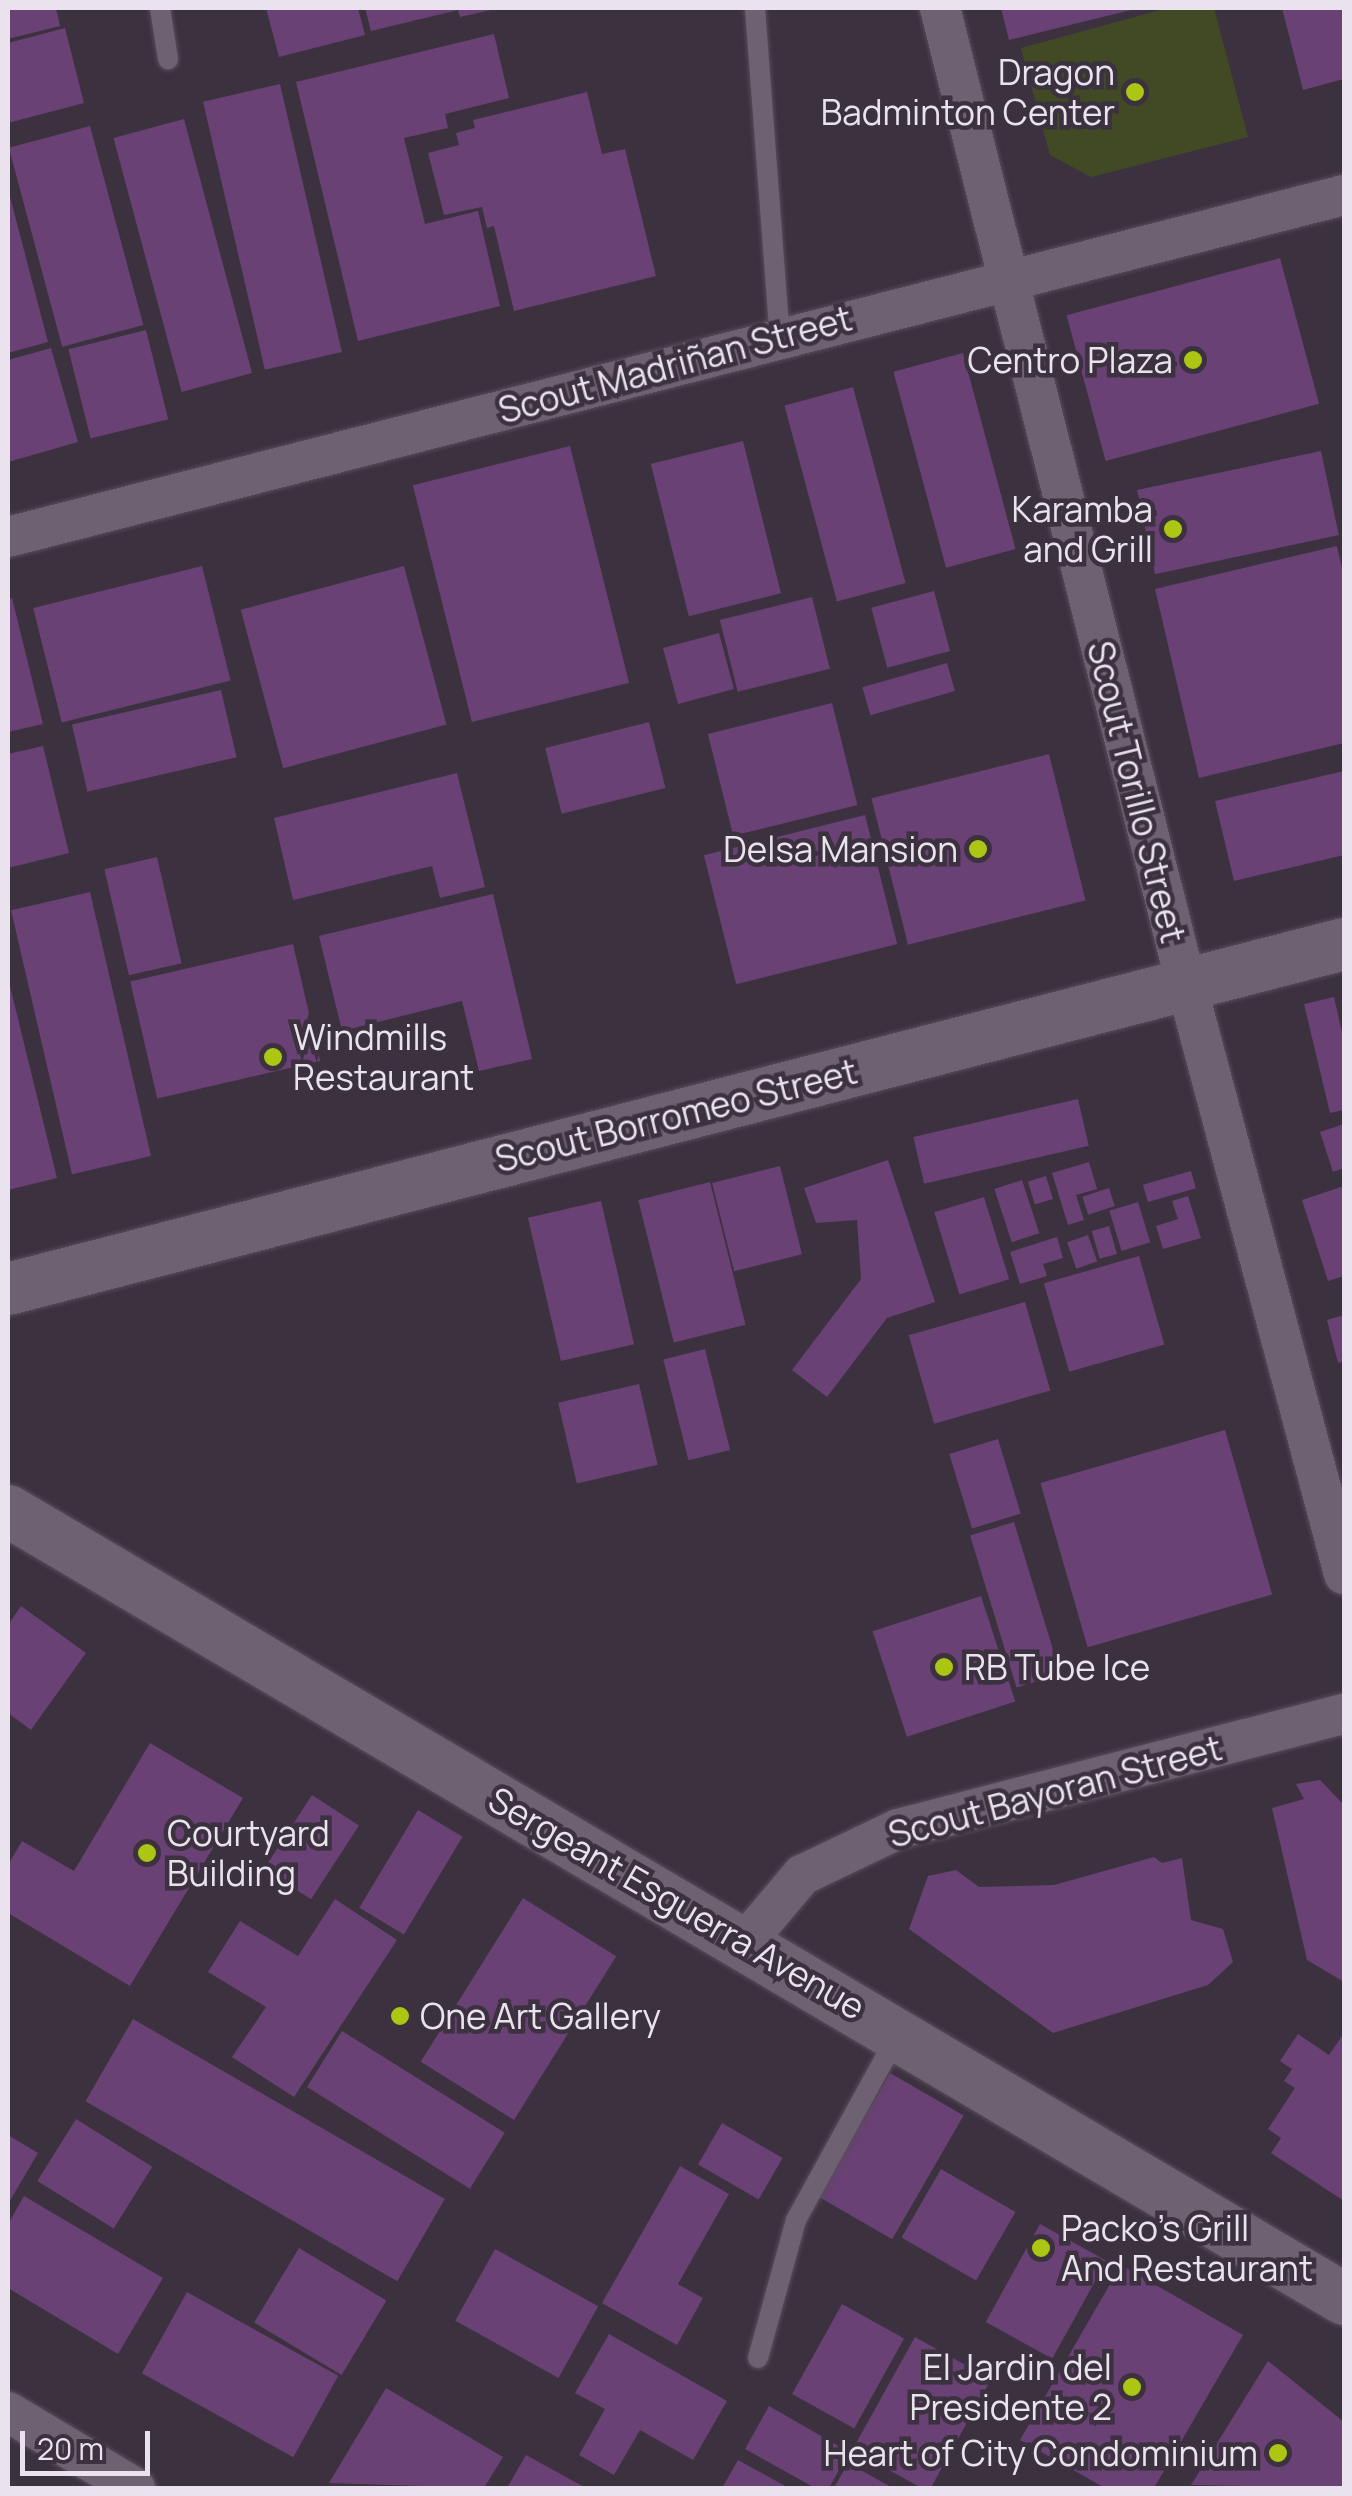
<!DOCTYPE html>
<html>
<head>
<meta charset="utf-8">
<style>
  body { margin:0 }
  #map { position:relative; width:1352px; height:2496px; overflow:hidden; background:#3c313f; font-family:Manrope,sans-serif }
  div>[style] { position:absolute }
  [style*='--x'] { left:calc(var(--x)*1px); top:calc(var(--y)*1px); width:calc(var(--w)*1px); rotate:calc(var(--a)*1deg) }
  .green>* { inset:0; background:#424a25 }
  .building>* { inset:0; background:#694174; transform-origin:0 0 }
  .roads { filter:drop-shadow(0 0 2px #574d59) drop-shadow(0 0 2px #574d59) }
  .service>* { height:20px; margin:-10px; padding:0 10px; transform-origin:10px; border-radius:10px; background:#6e6172 }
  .minor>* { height:40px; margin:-20px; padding:0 20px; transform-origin:20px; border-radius:20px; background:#6e6172 }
  .tertiary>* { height:52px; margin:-26px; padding:0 26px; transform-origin:26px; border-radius:26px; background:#6e6172 }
  .dots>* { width:28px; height:28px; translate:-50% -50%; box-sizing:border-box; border:5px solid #3c313f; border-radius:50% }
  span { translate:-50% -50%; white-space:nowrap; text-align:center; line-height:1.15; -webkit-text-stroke:9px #3c313f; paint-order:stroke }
  .poi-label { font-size:35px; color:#eae2ec }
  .right { translate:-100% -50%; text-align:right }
  .left { translate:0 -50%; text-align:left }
  .street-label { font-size:35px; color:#eae2ec }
  .frame { position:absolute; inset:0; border:10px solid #eae2ec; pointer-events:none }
  .scale { position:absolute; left:20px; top:2431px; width:130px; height:45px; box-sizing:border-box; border:5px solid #eae2ec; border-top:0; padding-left:12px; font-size:30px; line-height:35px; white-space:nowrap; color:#eae2ec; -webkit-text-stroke:8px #3c313f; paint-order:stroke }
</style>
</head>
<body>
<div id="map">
  <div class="green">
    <i style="clip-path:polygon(1168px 8px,1214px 8px,1248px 137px,1091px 177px,1050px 155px,1021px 48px)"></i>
  </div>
  <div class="building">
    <i style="clip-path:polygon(8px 8px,56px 8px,60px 26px,8px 39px)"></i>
    <i style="clip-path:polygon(266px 8px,358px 8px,365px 35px,279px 57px)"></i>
    <i style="clip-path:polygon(365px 8px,495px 8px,495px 9px,460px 17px,458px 10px,371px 31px)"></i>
    <i style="clip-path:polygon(1001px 8px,1135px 8px,1135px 9px,1009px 40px)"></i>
    <i style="clip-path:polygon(1282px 8px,1344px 8px,1344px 79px,1303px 90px)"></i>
    <i style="clip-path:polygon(65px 28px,84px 103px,8px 123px,8px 43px)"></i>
    <i style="clip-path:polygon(494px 34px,509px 98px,445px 114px,448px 128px,404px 138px,425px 224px,478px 211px,500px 306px,358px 341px,296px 82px)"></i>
    <i style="left:280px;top:84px;width:275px;height:79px;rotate:77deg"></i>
    <i style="clip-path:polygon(587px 92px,602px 154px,625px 149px,656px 276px,514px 311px,494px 226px,487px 228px,482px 207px,444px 215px,428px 153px,459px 145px,456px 133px,475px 128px,473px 120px)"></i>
    <i style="left:184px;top:119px;width:263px;height:73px;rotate:75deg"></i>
    <i style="left:90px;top:126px;width:206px;height:84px;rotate:75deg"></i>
    <i style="clip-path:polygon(8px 189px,48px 342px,8px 353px)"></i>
    <i style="left:1280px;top:258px;width:151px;height:221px;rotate:75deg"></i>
    <i style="left:146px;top:330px;width:92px;height:80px;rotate:76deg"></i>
    <i style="clip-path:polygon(51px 348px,78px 442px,8px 462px,8px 360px)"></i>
    <i style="left:963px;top:353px;width:203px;height:72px;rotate:75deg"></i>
    <i style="left:853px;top:387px;width:203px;height:71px;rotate:75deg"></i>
    <i style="left:743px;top:441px;width:157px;height:95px;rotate:76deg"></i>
    <i style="left:570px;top:446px;width:244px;height:162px;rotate:76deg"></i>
    <i style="left:1321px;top:451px;width:86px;height:188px;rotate:78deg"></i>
    <i style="clip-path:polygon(1337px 546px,1344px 577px,1344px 743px,1199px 778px,1155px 589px)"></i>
    <i style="left:202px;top:566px;width:118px;height:174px;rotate:76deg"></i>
    <i style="left:404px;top:566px;width:164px;height:169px;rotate:75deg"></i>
    <i style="left:934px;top:591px;width:62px;height:65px;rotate:75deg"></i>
    <i style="left:812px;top:597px;width:74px;height:95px;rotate:76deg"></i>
    <i style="clip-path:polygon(12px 598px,43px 724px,8px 732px,8px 600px)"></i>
    <i style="left:719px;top:633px;width:58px;height:58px;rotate:75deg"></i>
    <i style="left:947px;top:663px;width:29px;height:88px;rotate:74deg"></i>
    <i style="left:221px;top:690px;width:69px;height:153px;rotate:77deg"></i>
    <i style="left:832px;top:703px;width:105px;height:128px;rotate:76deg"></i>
    <i style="left:649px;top:722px;width:68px;height:107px;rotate:76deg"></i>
    <i style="clip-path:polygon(43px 746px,69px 853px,8px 868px,8px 754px)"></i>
    <i style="left:1049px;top:754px;width:151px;height:183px;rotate:76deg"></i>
    <i style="clip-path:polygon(1344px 771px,1344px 855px,1234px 881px,1215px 801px)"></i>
    <i style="clip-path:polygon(457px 773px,485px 887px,440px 898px,432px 866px,293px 900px,274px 818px)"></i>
    <i style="left:865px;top:815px;width:133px;height:166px;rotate:76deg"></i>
    <i style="left:157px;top:857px;width:109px;height:54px;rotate:77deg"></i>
    <i style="left:90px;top:892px;width:271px;height:81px;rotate:77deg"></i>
    <i style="clip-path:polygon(493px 894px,532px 1059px,479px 1071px,462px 1001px,342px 1031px,319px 936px)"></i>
    <i style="left:293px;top:944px;width:120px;height:167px;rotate:77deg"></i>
    <i style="clip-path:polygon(8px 978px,57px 1178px,8px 1190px)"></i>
    <i style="clip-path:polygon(1334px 997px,1344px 1041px,1344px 1110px,1330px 1113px,1304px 1004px)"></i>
    <i style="left:1078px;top:1099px;width:48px;height:169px;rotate:77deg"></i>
    <i style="clip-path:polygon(1344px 1124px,1344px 1168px,1333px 1172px,1320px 1132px)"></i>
    <i style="clip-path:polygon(888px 1160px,935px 1302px,887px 1318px,827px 1397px,792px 1370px,861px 1279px,857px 1220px,816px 1223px,804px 1188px)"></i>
    <i style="clip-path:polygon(1089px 1162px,1097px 1189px,1076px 1195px,1084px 1220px,1068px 1225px,1052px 1173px)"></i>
    <i style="left:780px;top:1166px;width:91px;height:70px;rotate:76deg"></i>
    <i style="left:1191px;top:1171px;width:18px;height:50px;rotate:74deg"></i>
    <i style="left:1046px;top:1176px;width:24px;height:19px;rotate:73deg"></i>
    <i style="left:1022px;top:1180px;width:56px;height:29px;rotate:72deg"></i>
    <i style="left:710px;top:1182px;width:147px;height:74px;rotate:76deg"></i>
    <i style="clip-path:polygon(1344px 1186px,1344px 1276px,1328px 1281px,1302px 1200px)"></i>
    <i style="left:1109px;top:1188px;width:19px;height:28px;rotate:72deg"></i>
    <i style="clip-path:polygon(1188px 1196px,1201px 1238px,1163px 1249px,1156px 1226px,1178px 1219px,1172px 1201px)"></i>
    <i style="left:984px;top:1197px;width:86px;height:52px;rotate:73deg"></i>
    <i style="left:601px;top:1201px;width:147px;height:75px;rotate:77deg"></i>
    <i style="left:1138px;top:1202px;width:42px;height:30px;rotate:73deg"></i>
    <i style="left:1109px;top:1226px;width:29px;height:18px;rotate:74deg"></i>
    <i style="left:1088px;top:1235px;width:28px;height:22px;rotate:71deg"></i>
    <i style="clip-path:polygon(1057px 1237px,1063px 1258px,1043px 1264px,1047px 1276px,1020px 1284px,1010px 1252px)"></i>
    <i style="left:1139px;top:1256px;width:92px;height:99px;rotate:74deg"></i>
    <i style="left:1025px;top:1302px;width:92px;height:121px;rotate:74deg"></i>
    <i style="clip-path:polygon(1344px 1315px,1344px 1361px,1338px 1363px,1327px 1320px)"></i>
    <i style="left:705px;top:1349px;width:104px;height:43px;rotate:76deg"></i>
    <i style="left:639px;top:1384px;width:83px;height:83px;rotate:77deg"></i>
    <i style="left:1225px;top:1430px;width:171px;height:192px;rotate:74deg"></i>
    <i style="left:998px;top:1439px;width:78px;height:51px;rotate:73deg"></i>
    <i style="left:1014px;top:1522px;width:159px;height:46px;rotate:73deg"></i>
    <i style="left:981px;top:1596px;width:111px;height:114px;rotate:72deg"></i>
    <i style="clip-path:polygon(21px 1606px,86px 1653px,31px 1730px,8px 1713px,8px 1625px)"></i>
    <i style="clip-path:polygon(150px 1743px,243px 1798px,130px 1986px,8px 1913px,8px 1865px,22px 1841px,74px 1871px)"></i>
    <i style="clip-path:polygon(1320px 1780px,1344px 1805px,1344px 1982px,1307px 1960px,1272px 1808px,1304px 1799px,1296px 1784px)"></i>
    <i style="left:312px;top:1795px;width:56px;height:88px;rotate:33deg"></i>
    <i style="left:418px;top:1810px;width:52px;height:114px;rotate:31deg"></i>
    <i style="clip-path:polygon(1154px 1857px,1162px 1863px,1182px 1858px,1191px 1920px,1223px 1929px,1233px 1962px,1208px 1985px,1053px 2033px,909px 1929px,928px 1876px,956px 1870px,979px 1887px,1054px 1885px)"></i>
    <i style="left:523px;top:1898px;width:110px;height:193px;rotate:32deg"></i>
    <i style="clip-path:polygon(335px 1899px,397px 1940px,294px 2097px,232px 2057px,266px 2007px,208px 1972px,240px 1921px,298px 1956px)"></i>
    <i style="left:133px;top:2019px;width:360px;height:95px;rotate:30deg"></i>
    <i style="left:342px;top:2031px;width:192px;height:66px;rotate:32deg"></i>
    <i style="clip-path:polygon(1344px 2033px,1344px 2201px,1271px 2153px,1281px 2138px,1268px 2129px,1295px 2088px,1284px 2081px,1292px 2069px,1280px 2061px,1298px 2034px,1329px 2055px)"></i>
    <i style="left:890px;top:2073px;width:85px;height:143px;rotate:30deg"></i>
    <i style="left:76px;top:2119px;width:90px;height:73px;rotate:32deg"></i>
    <i style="left:722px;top:2123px;width:70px;height:48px;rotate:30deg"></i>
    <i style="clip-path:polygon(8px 2135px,38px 2153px,8px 2204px)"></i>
    <i style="clip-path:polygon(680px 2166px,729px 2194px,678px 2284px,703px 2298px,677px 2345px,602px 2303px)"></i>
    <i style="left:941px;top:2169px;width:86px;height:79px;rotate:30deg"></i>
    <i style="clip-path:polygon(24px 2196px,163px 2278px,118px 2354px,8px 2288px,8px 2224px)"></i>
    <i style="left:1040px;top:2224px;width:76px;height:112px;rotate:29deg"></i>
    <i style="left:299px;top:2248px;width:102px;height:87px;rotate:31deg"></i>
    <i style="left:495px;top:2249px;width:118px;height:82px;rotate:29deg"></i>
    <i style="clip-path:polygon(1121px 2265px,1243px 2335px,1154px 2488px,1105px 2488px,1020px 2440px)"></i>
    <i style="left:187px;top:2292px;width:173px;height:93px;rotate:29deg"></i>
    <i style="left:842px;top:2304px;width:71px;height:103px;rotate:29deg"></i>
    <i style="clip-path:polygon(609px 2334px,727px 2401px,693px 2460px,640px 2430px,614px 2475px,579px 2455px,605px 2409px,575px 2393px)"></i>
    <i style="left:915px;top:2337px;width:87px;height:129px;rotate:29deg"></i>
    <i style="clip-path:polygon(1268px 2361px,1344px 2422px,1344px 2488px,1191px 2485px)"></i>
    <i style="clip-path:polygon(386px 2388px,503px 2457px,484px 2488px,329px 2483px)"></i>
    <i style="clip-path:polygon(769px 2406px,849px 2452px,829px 2488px,815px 2488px,745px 2449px)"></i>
    <i style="clip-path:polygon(526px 2455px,586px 2488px,507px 2488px)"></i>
    <i style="clip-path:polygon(738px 2460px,789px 2488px,722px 2488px)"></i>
    <i style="clip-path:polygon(848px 2463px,893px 2488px,834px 2488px)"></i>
  </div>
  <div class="roads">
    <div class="service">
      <i style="--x:160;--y:8;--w:52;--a:81.1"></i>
      <i style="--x:755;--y:8;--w:332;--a:85.7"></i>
      <i style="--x:758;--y:2358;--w:143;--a:-74.6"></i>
      <i style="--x:796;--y:2220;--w:210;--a:-61.2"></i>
    </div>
    <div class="minor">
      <i style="--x:940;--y:8;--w:1006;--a:75.84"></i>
      <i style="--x:1186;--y:983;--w:612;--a:75.03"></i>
      <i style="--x:8;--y:537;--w:1379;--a:-14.36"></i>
      <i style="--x:743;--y:1945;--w:92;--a:-49.9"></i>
      <i style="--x:802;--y:1875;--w:106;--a:-25.6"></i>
      <i style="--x:898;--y:1829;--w:461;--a:-14.5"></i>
      <i style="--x:8;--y:2412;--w:148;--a:30.9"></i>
    </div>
    <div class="tertiary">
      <i style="--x:8;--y:1289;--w:1380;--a:-14.48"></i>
      <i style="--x:8;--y:1511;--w:1551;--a:30.53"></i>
    </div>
  </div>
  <div class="dots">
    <i style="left:1135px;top:92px;background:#acc613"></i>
    <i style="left:1193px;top:360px;background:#acc613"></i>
    <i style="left:1173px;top:529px;background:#acc613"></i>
    <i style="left:978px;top:849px;background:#acc613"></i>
    <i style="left:273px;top:1057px;background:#acc613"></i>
    <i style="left:944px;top:1667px;background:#acc613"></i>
    <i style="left:147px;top:1853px;background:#acc613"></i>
    <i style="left:400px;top:2016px;background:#acc613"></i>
    <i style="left:1041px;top:2248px;background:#acc613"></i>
    <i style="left:1132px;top:2387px;background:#acc613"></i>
    <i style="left:1278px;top:2453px;background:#acc613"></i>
  </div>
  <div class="poi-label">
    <span class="right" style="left:1115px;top:92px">Dragon<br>Badminton Center</span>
    <span class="right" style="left:1173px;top:360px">Centro Plaza</span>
    <span class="right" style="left:1153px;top:529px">Karamba<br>and Grill</span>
    <span class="right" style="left:958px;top:849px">Delsa Mansion</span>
    <span class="left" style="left:293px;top:1057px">Windmills<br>Restaurant</span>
    <span class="left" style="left:964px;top:1667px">RB Tube Ice</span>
    <span class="left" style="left:167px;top:1853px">Courtyard<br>Building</span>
    <span class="left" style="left:420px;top:2016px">One Art Gallery</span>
    <span class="left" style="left:1061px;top:2248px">Packo's Grill<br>And Restaurant</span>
    <span class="right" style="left:1112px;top:2387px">El Jardin del<br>Presidente 2</span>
    <span class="right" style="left:1258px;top:2453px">Heart of City Condominium</span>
  </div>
  <div class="street-label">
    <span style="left:675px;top:364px;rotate:-15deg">Scout Madriñan Street</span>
    <span style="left:1137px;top:792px;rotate:76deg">Scout Torillo Street</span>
    <span style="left:676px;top:1115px;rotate:-14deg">Scout Borromeo Street</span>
    <span style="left:1055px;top:1791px;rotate:-15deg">Scout Bayoran Street</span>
    <span style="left:677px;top:1903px;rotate:30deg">Sergeant Esguerra Avenue</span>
  </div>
  <div class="frame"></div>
  <div class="scale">20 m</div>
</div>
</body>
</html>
